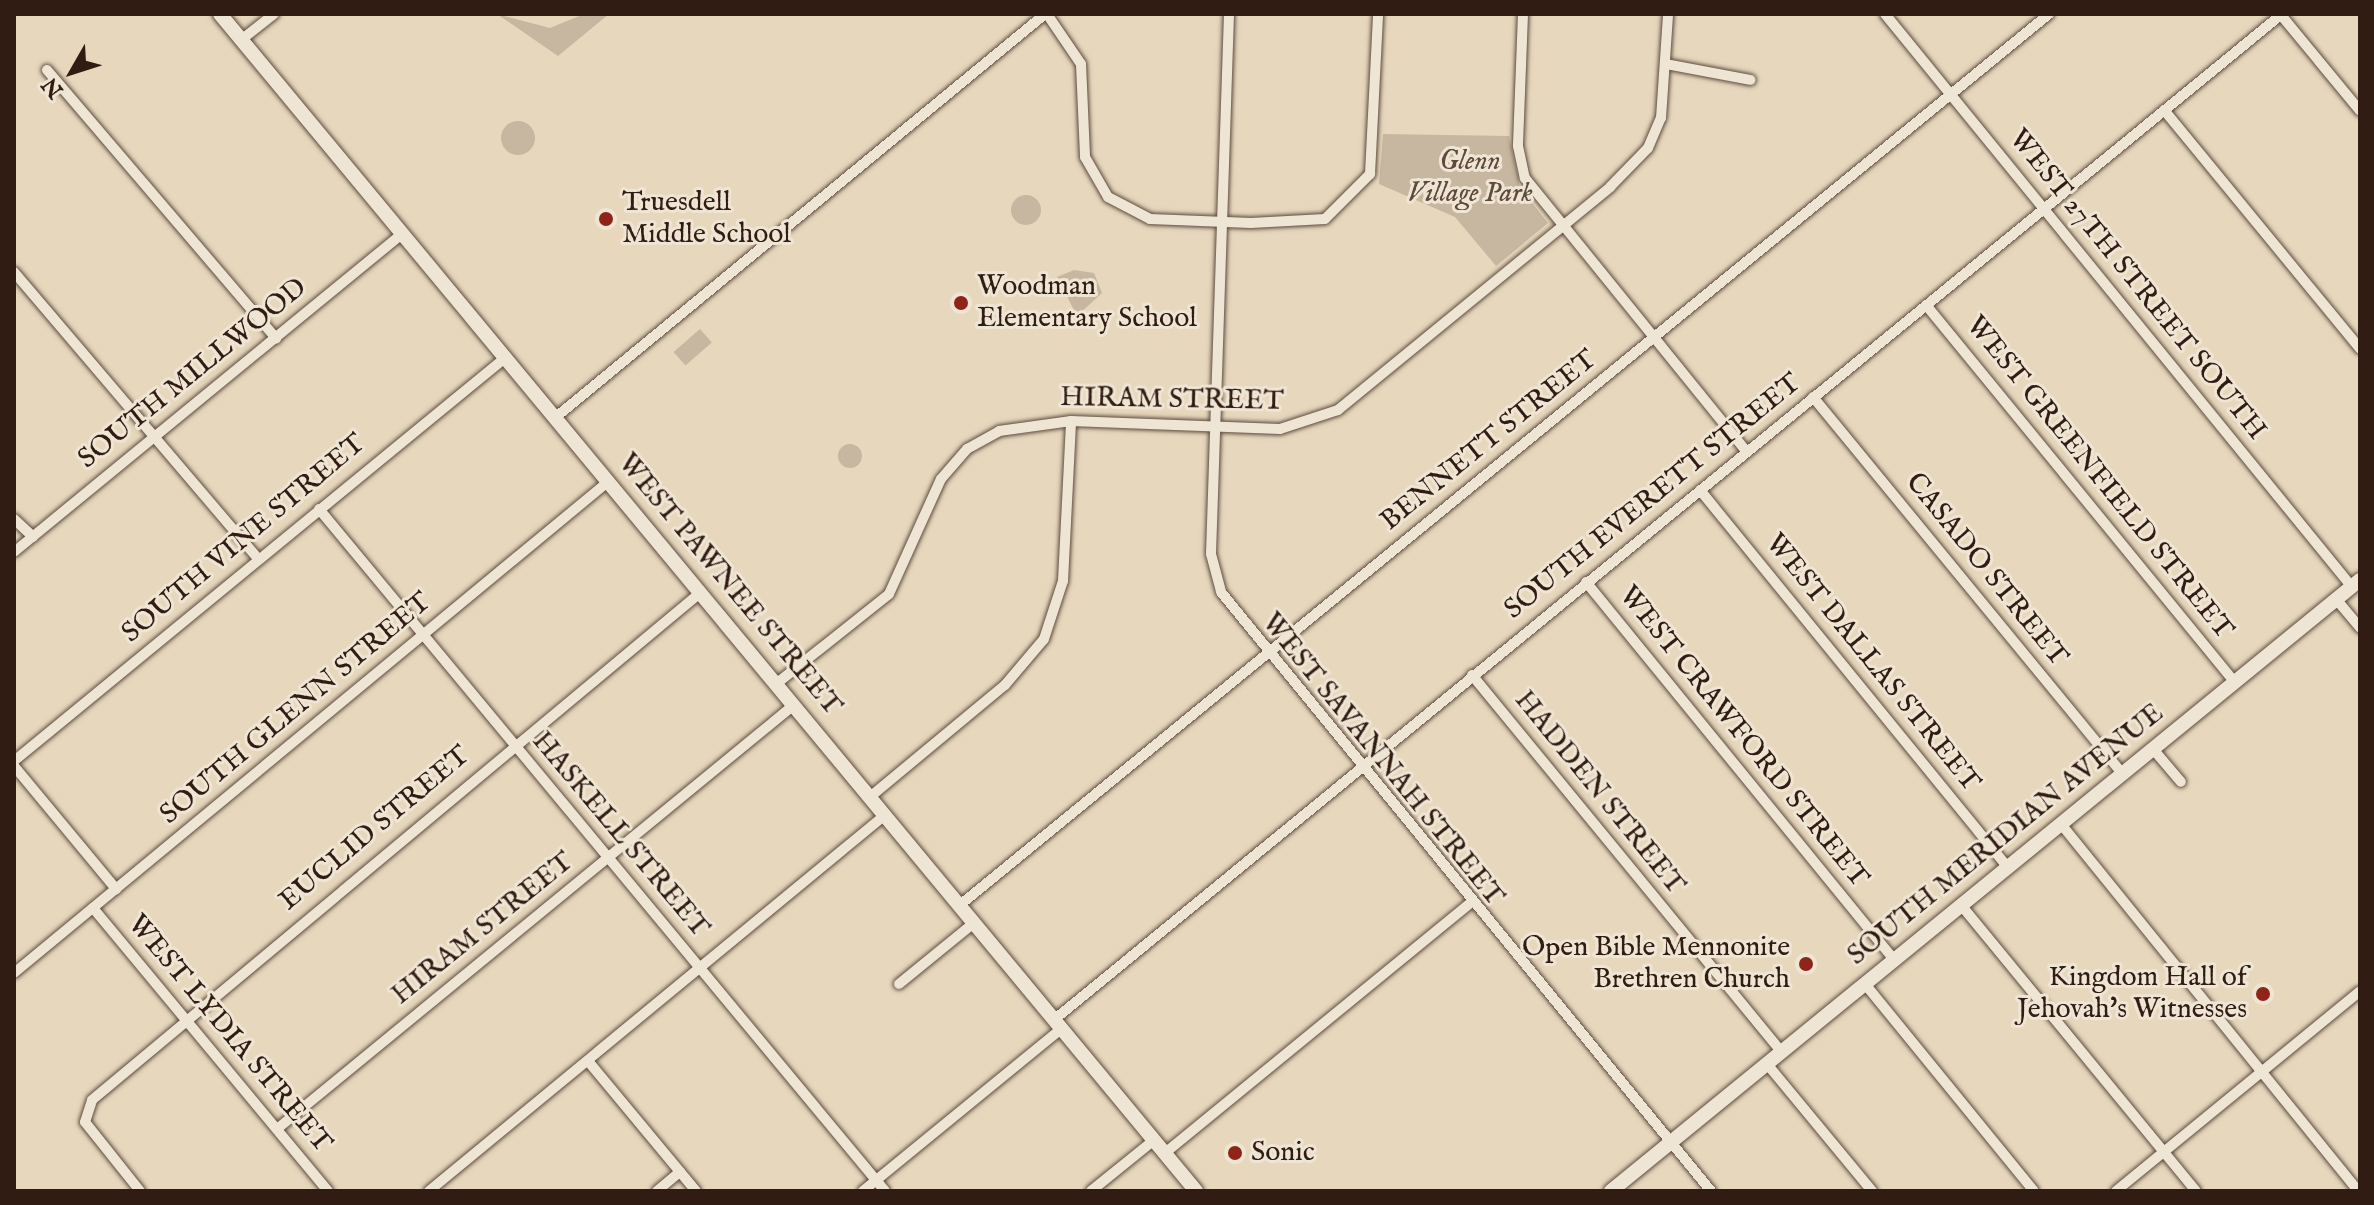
<!DOCTYPE html>
<html>
<head>
<meta charset="utf-8">
<style>
  body { margin:0 }
  #map { position:relative; width:2374px; height:1205px; overflow:hidden; background:#e6d7bd; font-family:"IM FELL English",serif }
  div>[style] { position:absolute }
  [style*='--x'] { left:calc(var(--x)*1px); top:calc(var(--y)*1px); width:calc(var(--w)*1px); rotate:calc(var(--a)*1deg) }
  .green>* { inset:0; background:#c7b7a0; transform-origin:0 0 }
  .round { border-radius:50% }
  .roads { filter:drop-shadow(0 0 2px #5e4b3e) drop-shadow(0 0 2px #5e4b3e) }
  .minor>* { height:10px; margin:-5px; padding:0 5px; transform-origin:5px; border-radius:5px; background:#efe5d4 }
  .secondary>* { height:14px; margin:-7px; padding:0 7px; transform-origin:7px; border-radius:7px; background:#efe5d4 }
  .dots>* { width:22px; height:22px; translate:-50% -50%; box-sizing:border-box; border:4px solid #efe5d4; border-radius:50% }
  span { translate:-50% -50%; white-space:nowrap; text-align:center; line-height:1.15; -webkit-text-stroke:6px #efe5d4; paint-order:stroke }
  .park-label { font-size:28px; color:#5e4a3d; font-style:italic }
  .poi-label { font-size:28px; color:#311c13 }
  .left { translate:0 -50%; text-align:left }
  .right { translate:-100% -50%; text-align:right }
  .street-label { font-size:28px; color:#311c13 }
  .frame { position:absolute; inset:0; border:16px solid #311c13; pointer-events:none }
  .north { position:absolute; left:32px; top:32px; width:80px; height:80px; -webkit-text-stroke:6px #efe5d4; paint-order:stroke; rotate:231deg; font-size:22px; font-weight:700; line-height:32px; text-align:center; color:#311c13 }
  .north::after { content:''; display:block; margin:auto; width:28px; height:36px; background:#311c13; clip-path:polygon(50% 0,100% 100%,50% 72%,0 100%) }
</style>
</head>
<body>
<div id="map">
  <div class="green">
    <i style="clip-path:polygon(497px 14px,550px 28px,584px 14px,609px 14px,558px 56px)"></i>
    <i class="round" style="left:501px;top:121px;width:34px;height:34px"></i>
    <i style="clip-path:polygon(1383px 134px,1509px 136px,1520px 188px,1548px 223px,1496px 266px,1455px 217px,1379px 184px)"></i>
    <i class="round" style="left:1011px;top:195px;width:30px;height:30px"></i>
    <i style="clip-path:polygon(1074px 270px,1094px 273px,1102px 293px,1077px 316px,1057px 277px)"></i>
    <i style="left:700px;top:329px;width:18px;height:35px;rotate:49deg"></i>
    <i class="round" style="left:838px;top:444px;width:24px;height:24px"></i>
  </div>
  <div class="roads">
    <div class="minor">
      <i style="--x:1047;--y:14;--w:60;--a:55.8"></i>
      <i style="--x:1081;--y:64;--w:93;--a:87.5"></i>
      <i style="--x:1085;--y:157;--w:46;--a:60.1"></i>
      <i style="--x:1108;--y:197;--w:47;--a:27.6"></i>
      <i style="--x:1150;--y:219;--w:101;--a:2.3"></i>
      <i style="--x:1251;--y:223;--w:74;--a:-3.1"></i>
      <i style="--x:1325;--y:219;--w:64;--a:-45"></i>
      <i style="--x:1370;--y:174;--w:160;--a:-87.1"></i>
      <i style="--x:1229;--y:14;--w:540;--a:91.91"></i>
      <i style="--x:1211;--y:554;--w:39;--a:75"></i>
      <i style="--x:1221;--y:592;--w:774;--a:50.72"></i>
      <i style="--x:1523;--y:14;--w:132;--a:92.2"></i>
      <i style="--x:1518;--y:146;--w:33;--a:78"></i>
      <i style="--x:1525;--y:178;--w:351;--a:51"></i>
      <i style="--x:1885;--y:14;--w:739;--a:50.82"></i>
      <i style="--x:2281;--y:15;--w:124;--a:50.5"></i>
      <i style="--x:241;--y:40;--w:42;--a:-38.2"></i>
      <i style="--x:1666;--y:64;--w:86;--a:10.7"></i>
      <i style="--x:47;--y:70;--w:353;--a:49.5"></i>
      <i style="--x:2164;--y:110;--w:309;--a:50.6"></i>
      <i style="--x:14;--y:272;--w:377;--a:49.6"></i>
      <i style="--x:1926;--y:305;--w:487;--a:50.7"></i>
      <i style="--x:1813;--y:397;--w:488;--a:50.6"></i>
      <i style="--x:556;--y:417;--w:634;--a:-39.49"></i>
      <i style="--x:1700;--y:490;--w:487;--a:50.8"></i>
      <i style="--x:319;--y:509;--w:886;--a:50.31"></i>
      <i style="--x:14;--y:519;--w:26;--a:43"></i>
      <i style="--x:14;--y:552;--w:503;--a:-39.35"></i>
      <i style="--x:1586;--y:582;--w:487;--a:50.8"></i>
      <i style="--x:2336;--y:599;--w:38;--a:50"></i>
      <i style="--x:1472;--y:675;--w:488;--a:50.6"></i>
      <i style="--x:776;--y:684;--w:144;--a:-38.5"></i>
      <i style="--x:889;--y:594;--w:126;--a:-65.7"></i>
      <i style="--x:941;--y:479;--w:40;--a:-49"></i>
      <i style="--x:967;--y:449;--w:37;--a:-29"></i>
      <i style="--x:999;--y:431;--w:73;--a:-7.9"></i>
      <i style="--x:1071;--y:421;--w:209;--a:2.2"></i>
      <i style="--x:1280;--y:429;--w:61;--a:-18.1"></i>
      <i style="--x:1338;--y:410;--w:352;--a:-39.3"></i>
      <i style="--x:1610;--y:187;--w:54;--a:-45.7"></i>
      <i style="--x:1648;--y:148;--w:33;--a:-67"></i>
      <i style="--x:1661;--y:118;--w:104;--a:-86.1"></i>
      <i style="--x:2153;--y:749;--w:43;--a:49.7"></i>
      <i style="--x:14;--y:761;--w:637;--a:-39.39"></i>
      <i style="--x:14;--y:766;--w:160;--a:50.3"></i>
      <i style="--x:870;--y:797;--w:175;--a:-39.7"></i>
      <i style="--x:1005;--y:685;--w:60;--a:-49.7"></i>
      <i style="--x:1044;--y:639;--w:61;--a:-71.9"></i>
      <i style="--x:1063;--y:581;--w:160;--a:-87.1"></i>
      <i style="--x:2061;--y:824;--w:472;--a:51"></i>
      <i style="--x:960;--y:905;--w:1407;--a:-39.29"></i>
      <i style="--x:1961;--y:905;--w:370;--a:50.6"></i>
      <i style="--x:93;--y:908;--w:368;--a:50.3"></i>
      <i style="--x:14;--y:973;--w:772;--a:-39.59"></i>
      <i style="--x:899;--y:984;--w:98;--a:-39.2"></i>
      <i style="--x:1865;--y:984;--w:267;--a:50.8"></i>
      <i style="--x:1055;--y:1019;--w:1586;--a:-39.32"></i>
      <i style="--x:588;--y:1061;--w:169;--a:50.3"></i>
      <i style="--x:1767;--y:1064;--w:165;--a:50.4"></i>
      <i style="--x:277;--y:1129;--w:669;--a:-39.36"></i>
      <i style="--x:1165;--y:1153;--w:393;--a:-39.3"></i>
      <i style="--x:140;--y:1191;--w:88;--a:-128.6"></i>
      <i style="--x:85;--y:1122;--w:23;--a:-72"></i>
      <i style="--x:92;--y:1100;--w:793;--a:-39.83"></i>
      <i style="--x:429;--y:1191;--w:591;--a:-39.51"></i>
      <i style="--x:657;--y:1191;--w:30;--a:-40"></i>
      <i style="--x:863;--y:1191;--w:257;--a:-39.3"></i>
      <i style="--x:1091;--y:1191;--w:81;--a:-39"></i>
      <i style="--x:2116;--y:1191;--w:315;--a:-39.3"></i>
    </div>
    <div class="secondary">
      <i style="--x:220;--y:14;--w:1529;--a:50.33"></i>
      <i style="--x:1611;--y:1191;--w:967;--a:-39.21"></i>
    </div>
  </div>
  <div class="dots">
    <i style="left:606px;top:219px;background:#8f2418"></i>
    <i style="left:961px;top:303px;background:#8f2418"></i>
    <i style="left:1806px;top:964px;background:#8f2418"></i>
    <i style="left:2263px;top:994px;background:#8f2418"></i>
    <i style="left:1235px;top:1153px;background:#8f2418"></i>
  </div>
  <div class="park-label">
    <span style="left:1470px;top:178px">Glenn<br>Village Park</span>
  </div>
  <div class="poi-label">
    <span class="left" style="left:622px;top:219px">Truesdell<br>Middle School</span>
    <span class="left" style="left:977px;top:303px">Woodman<br>Elementary School</span>
    <span class="right" style="left:1790px;top:964px">Open Bible Mennonite<br>Brethren Church</span>
    <span class="right" style="left:2247px;top:994px">Kingdom Hall of<br>Jehovah's Witnesses</span>
    <span class="left" style="left:1251px;top:1153px">Sonic</span>
  </div>
  <div class="street-label">
    <span style="left:2137px;top:285px;rotate:51deg">WEST 27TH STREET SOUTH</span>
    <span style="left:193px;top:374px;rotate:-39deg">SOUTH MILLWOOD</span>
    <span style="left:1172px;top:400px;rotate:1deg">HIRAM STREET</span>
    <span style="left:1489px;top:441px;rotate:-39deg">BENNETT STREET</span>
    <span style="left:2099px;top:478px;rotate:51deg">WEST GREENFIELD STREET</span>
    <span style="left:1653px;top:497px;rotate:-39deg">SOUTH EVERETT STREET</span>
    <span style="left:244px;top:539px;rotate:-40deg">SOUTH VINE STREET</span>
    <span style="left:1986px;top:570px;rotate:51deg">CASADO STREET</span>
    <span style="left:729px;top:585px;rotate:50deg">WEST PAWNEE STREET</span>
    <span style="left:1872px;top:663px;rotate:51deg">WEST DALLAS STREET</span>
    <span style="left:296px;top:709px;rotate:-40deg">SOUTH GLENN STREET</span>
    <span style="left:1743px;top:737px;rotate:51deg">WEST CRAWFORD STREET</span>
    <span style="left:1382px;top:760px;rotate:51deg">WEST SAVANNAH STREET</span>
    <span style="left:1599px;top:793px;rotate:51deg">HADDEN STREET</span>
    <span style="left:375px;top:829px;rotate:-40deg">EUCLID STREET</span>
    <span style="left:620px;top:835px;rotate:50deg">HASKELL STREET</span>
    <span style="left:2006px;top:835px;rotate:-39deg">SOUTH MERIDIAN AVENUE</span>
    <span style="left:483px;top:929px;rotate:-39deg">HIRAM STREET</span>
    <span style="left:229px;top:1034px;rotate:50deg">WEST LYDIA STREET</span>
  </div>
  <div class="frame"></div>
  <div class="north">N</div>
</div>
</body>
</html>
